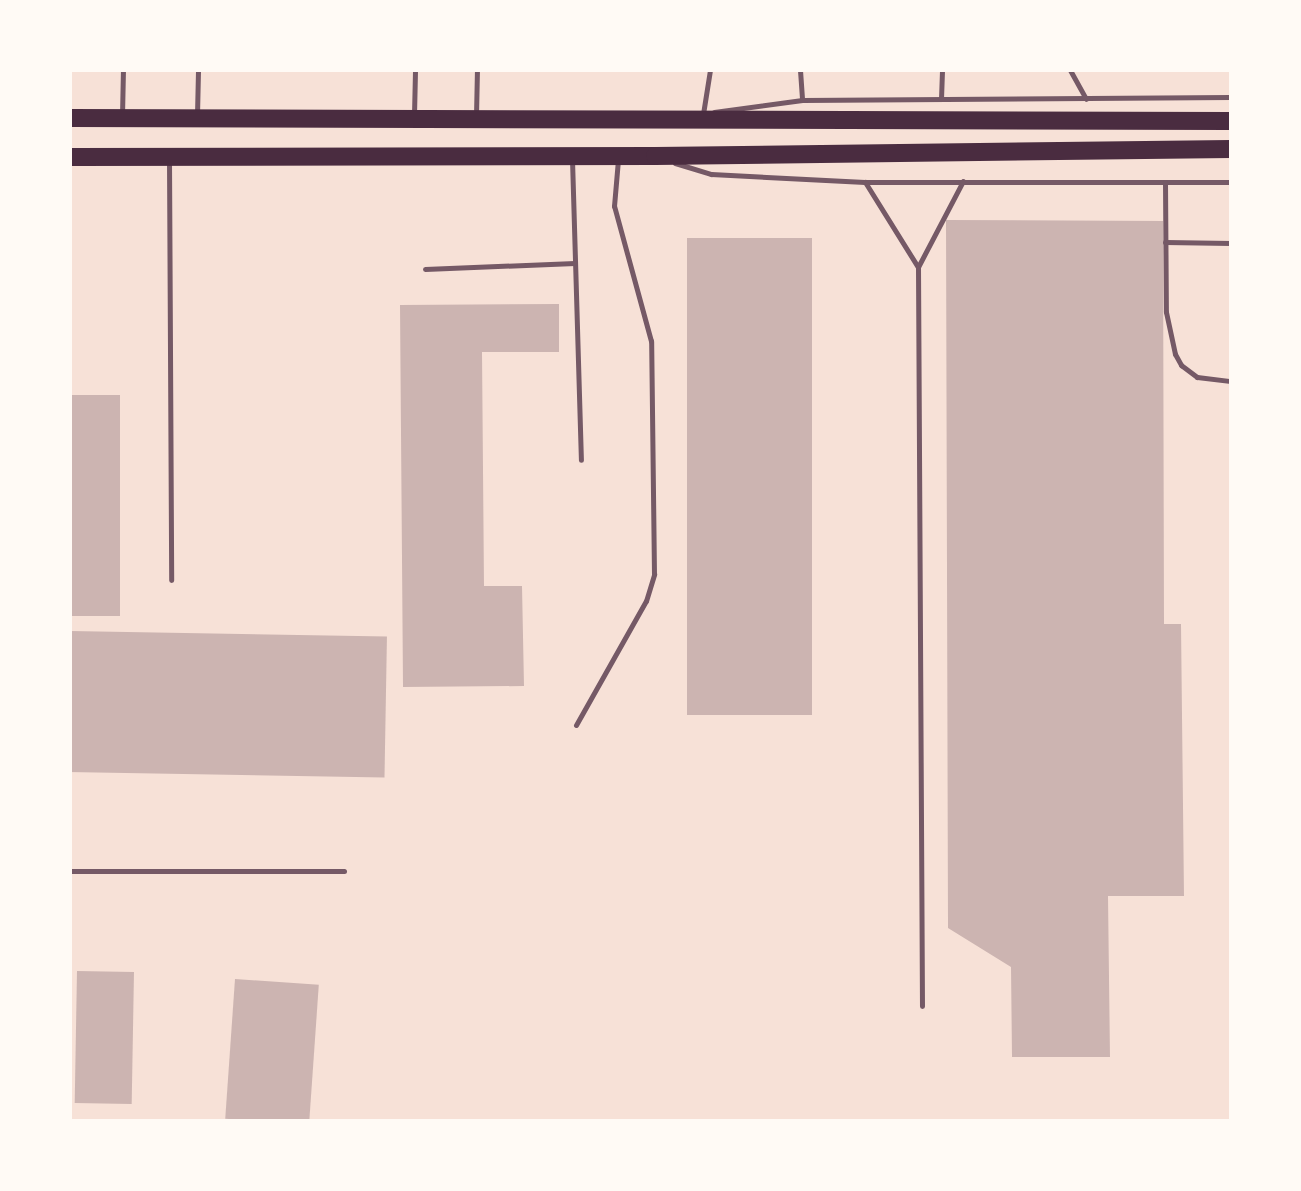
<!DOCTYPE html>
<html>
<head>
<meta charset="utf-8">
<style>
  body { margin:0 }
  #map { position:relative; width:1301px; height:1191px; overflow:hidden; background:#f7e1d7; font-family:"Source Sans 3",sans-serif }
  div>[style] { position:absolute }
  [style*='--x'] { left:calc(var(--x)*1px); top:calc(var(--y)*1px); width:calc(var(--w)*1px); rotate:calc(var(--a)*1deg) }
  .building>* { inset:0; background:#ccb4b1; transform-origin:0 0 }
  .service>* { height:5px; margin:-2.5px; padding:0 2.5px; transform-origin:2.5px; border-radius:2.5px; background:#755966 }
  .primary>* { height:18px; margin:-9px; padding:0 9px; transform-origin:9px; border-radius:9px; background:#4a2c40 }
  span { translate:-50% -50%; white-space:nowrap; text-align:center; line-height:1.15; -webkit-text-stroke:5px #fffaf5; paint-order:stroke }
  .frame { position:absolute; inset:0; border:72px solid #fffaf5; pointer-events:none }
</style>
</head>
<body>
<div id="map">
  <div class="building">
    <i style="clip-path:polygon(946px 220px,1163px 221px,1164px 624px,1181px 624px,1184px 896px,1108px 896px,1110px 1057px,1012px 1057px,1011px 967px,948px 928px)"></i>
    <i style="left:687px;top:238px;width:125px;height:477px"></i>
    <i style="clip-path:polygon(559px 304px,559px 352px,482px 352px,484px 586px,522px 586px,524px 686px,403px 687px,400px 305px)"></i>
    <i style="left:70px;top:395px;width:50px;height:221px"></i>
    <i style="left:70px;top:631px;width:317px;height:141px;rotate:1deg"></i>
    <i style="left:77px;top:971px;width:57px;height:132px;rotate:1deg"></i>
    <i style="left:235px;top:979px;width:84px;height:140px;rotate:4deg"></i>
  </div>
  <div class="service">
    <i style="--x:800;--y:70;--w:30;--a:86"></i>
    <i style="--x:1070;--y:70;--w:33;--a:61"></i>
    <i style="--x:941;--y:99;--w:29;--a:-88"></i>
    <i style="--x:714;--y:112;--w:89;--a:-7.8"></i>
    <i style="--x:802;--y:100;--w:429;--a:-0.4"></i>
    <i style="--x:703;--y:114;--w:45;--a:-81"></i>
    <i style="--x:197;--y:115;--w:45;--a:-88.7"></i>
    <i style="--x:414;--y:115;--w:45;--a:-88.7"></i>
    <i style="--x:122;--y:116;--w:46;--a:-88.8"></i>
    <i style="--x:476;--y:116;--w:46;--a:-88.8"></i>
    <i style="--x:572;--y:159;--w:301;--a:88.3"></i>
    <i style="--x:169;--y:160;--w:420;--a:89.7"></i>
    <i style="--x:675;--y:163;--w:38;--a:17"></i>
    <i style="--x:711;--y:174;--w:154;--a:3"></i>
    <i style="--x:865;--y:182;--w:366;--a:0"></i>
    <i style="--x:865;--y:182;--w:100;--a:58.1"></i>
    <i style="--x:1165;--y:182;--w:130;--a:89.6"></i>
    <i style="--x:1166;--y:312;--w:43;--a:77.9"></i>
    <i style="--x:1175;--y:354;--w:13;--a:61"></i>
    <i style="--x:1181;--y:365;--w:20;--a:37"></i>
    <i style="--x:1197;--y:377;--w:34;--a:7"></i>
    <i style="--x:1165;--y:242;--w:66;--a:0.9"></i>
    <i style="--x:425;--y:269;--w:150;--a:-2.3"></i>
    <i style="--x:576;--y:725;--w:142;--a:-60.6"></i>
    <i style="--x:646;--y:601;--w:28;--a:-73"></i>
    <i style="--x:654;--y:574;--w:233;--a:-90.7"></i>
    <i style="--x:651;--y:341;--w:140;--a:-105.3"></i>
    <i style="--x:614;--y:206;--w:47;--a:-85.1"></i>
    <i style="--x:70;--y:871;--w:274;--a:0"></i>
    <i style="--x:922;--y:1006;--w:739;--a:-90.31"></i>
    <i style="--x:918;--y:267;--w:97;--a:-62.4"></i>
  </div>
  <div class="primary">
    <i style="--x:70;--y:118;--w:1161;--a:0.15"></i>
    <i style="--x:70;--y:157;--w:585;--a:-0.1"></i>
    <i style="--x:655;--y:156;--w:576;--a:-0.7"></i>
  </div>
  <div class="frame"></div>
</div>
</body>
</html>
